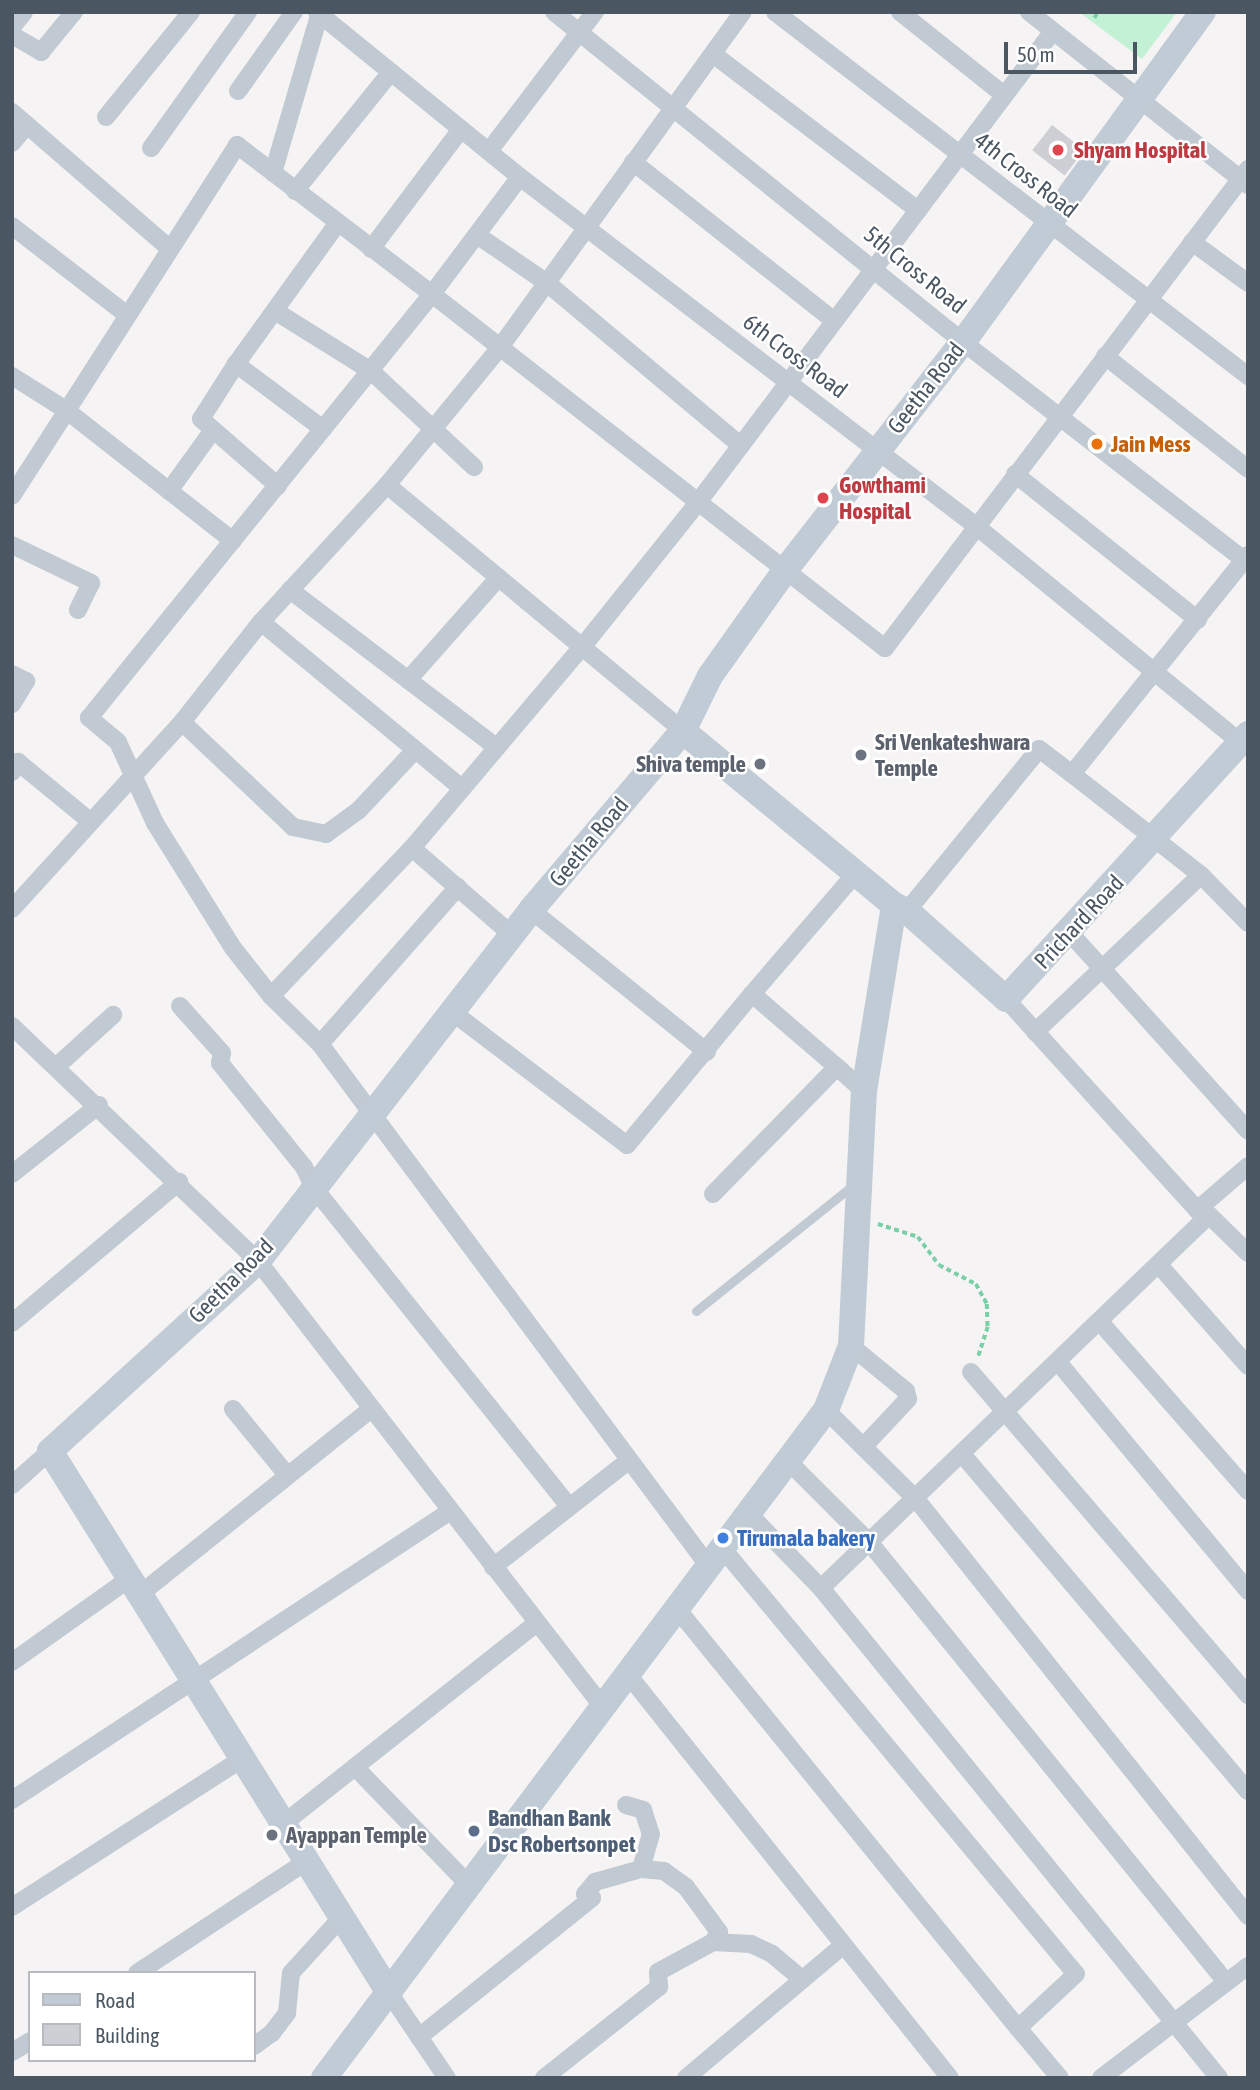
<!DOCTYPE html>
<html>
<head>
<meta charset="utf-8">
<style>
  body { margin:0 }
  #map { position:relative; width:1260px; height:2090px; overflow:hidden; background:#f5f3f3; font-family:"Asap Condensed",sans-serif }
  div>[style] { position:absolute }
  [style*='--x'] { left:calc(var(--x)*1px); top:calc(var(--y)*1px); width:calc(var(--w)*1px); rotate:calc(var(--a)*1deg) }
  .green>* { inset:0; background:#c3f1d5 }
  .building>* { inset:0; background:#cdcfd5; transform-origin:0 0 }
  .path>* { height:3.5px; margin-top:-1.75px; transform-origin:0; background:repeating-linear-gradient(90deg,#7ad0a6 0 5px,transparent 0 8.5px) }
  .lane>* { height:9px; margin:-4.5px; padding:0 4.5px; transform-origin:4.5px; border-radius:4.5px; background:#c1cad2 }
  .street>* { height:18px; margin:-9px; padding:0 9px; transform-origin:9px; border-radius:9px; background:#c1cad2 }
  .secondary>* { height:26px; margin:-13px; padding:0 13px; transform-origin:13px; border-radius:13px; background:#c1cbd6 }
  .dots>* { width:19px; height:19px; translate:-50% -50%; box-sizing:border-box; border:4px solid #fff; border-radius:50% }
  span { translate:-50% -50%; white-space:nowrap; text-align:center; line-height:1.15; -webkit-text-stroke:5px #fff; paint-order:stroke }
  .health-label { font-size:23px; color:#be3a42; font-weight:700 }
  .left { translate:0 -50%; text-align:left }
  .street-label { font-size:23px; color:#4a5661 }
  .food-label { font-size:23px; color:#c56008; font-weight:700 }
  .worship-label { font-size:23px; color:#5b616d; font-weight:700 }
  .right { translate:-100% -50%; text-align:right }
  .shop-label { font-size:23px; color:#366cbe; font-weight:700 }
  .service-label { font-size:23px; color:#4e5e75; font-weight:700 }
  .frame { position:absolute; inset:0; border:14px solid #4a5661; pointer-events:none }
  .legend { position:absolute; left:28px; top:1971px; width:228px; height:91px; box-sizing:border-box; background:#fff; border:2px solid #b7bbc0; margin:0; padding:9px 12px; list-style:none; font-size:21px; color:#4a5661 }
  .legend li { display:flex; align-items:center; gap:14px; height:35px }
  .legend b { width:35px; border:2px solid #b7bbc0 }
  .scale { position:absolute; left:1004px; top:42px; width:133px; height:32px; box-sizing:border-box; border:4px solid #4a5661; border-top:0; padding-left:9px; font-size:21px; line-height:24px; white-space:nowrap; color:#4a5661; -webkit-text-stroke:5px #fff; paint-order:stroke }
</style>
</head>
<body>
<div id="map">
  <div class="green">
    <i style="clip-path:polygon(1079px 12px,1177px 12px,1142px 59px)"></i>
  </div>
  <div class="building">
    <i style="left:1052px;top:125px;width:41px;height:32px;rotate:38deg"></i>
  </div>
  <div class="path">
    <i style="--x:1094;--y:18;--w:7;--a:-56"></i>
    <i style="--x:878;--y:1224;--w:42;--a:18"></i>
    <i style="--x:918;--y:1237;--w:35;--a:53"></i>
    <i style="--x:939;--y:1265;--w:42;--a:27.2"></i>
    <i style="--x:976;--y:1284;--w:23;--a:61"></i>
    <i style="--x:987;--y:1304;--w:23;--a:88"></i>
    <i style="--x:988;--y:1327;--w:33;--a:108"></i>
  </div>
  <div class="lane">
    <i style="--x:696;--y:1311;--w:201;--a:-38.7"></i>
  </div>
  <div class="street">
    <i style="--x:317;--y:12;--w:262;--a:39.1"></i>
    <i style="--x:520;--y:177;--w:574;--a:37.43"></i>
    <i style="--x:976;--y:526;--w:343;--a:39.3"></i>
    <i style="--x:554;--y:12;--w:526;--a:38.9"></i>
    <i style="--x:963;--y:342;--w:361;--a:37.8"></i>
    <i style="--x:775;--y:12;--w:597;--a:37.58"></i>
    <i style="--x:900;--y:12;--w:133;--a:38.6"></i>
    <i style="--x:1029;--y:12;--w:279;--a:38.3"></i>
    <i style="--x:12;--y:27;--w:19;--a:-51"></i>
    <i style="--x:12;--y:35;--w:34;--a:30"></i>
    <i style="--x:41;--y:52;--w:52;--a:-50.5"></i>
    <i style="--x:713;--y:54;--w:258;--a:37.3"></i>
    <i style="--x:238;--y:91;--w:97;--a:-54.7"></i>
    <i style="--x:12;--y:112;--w:20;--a:41"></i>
    <i style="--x:106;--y:117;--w:135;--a:-51"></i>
    <i style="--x:12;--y:143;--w:23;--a:-50"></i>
    <i style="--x:27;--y:125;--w:188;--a:40.9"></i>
    <i style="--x:151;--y:148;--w:167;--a:-54.5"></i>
    <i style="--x:489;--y:151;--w:175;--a:-52.7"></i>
    <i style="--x:633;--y:162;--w:256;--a:38.3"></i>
    <i style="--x:273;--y:173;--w:168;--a:-73.7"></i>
    <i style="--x:295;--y:191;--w:153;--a:-51.1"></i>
    <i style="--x:12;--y:226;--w:144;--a:37.7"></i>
    <i style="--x:477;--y:235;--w:85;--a:34.4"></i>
    <i style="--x:547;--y:283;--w:253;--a:40"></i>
    <i style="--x:1192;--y:242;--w:69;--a:36.2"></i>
    <i style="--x:371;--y:249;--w:150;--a:-53.1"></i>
    <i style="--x:275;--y:311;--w:113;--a:32"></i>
    <i style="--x:371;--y:371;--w:141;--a:43"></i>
    <i style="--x:1105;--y:356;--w:182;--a:38.3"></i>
    <i style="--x:236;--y:364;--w:65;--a:122.5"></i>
    <i style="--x:201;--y:419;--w:102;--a:41"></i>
    <i style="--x:12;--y:376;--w:64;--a:32.2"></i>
    <i style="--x:66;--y:410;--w:212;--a:38.1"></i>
    <i style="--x:323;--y:429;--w:109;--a:-143.2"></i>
    <i style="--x:236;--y:364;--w:173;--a:-54.2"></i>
    <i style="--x:1015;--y:474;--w:234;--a:38.6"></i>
    <i style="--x:387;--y:485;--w:385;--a:39.7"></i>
    <i style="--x:169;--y:491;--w:75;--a:-54.2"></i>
    <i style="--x:12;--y:496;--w:417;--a:-57.3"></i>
    <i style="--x:237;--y:145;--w:245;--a:37.4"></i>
    <i style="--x:432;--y:294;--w:146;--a:-53.1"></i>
    <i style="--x:12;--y:545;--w:88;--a:25.7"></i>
    <i style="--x:91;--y:583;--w:30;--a:116"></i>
    <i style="--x:1248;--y:555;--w:281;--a:128.8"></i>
    <i style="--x:1072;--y:774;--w:164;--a:38.1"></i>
    <i style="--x:1201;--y:875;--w:67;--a:45.6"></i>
    <i style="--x:290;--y:590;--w:259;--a:37.3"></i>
    <i style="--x:261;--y:622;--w:261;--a:39.6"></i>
    <i style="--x:12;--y:674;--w:16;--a:27"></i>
    <i style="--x:26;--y:681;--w:27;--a:121"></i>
    <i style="--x:408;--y:680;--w:137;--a:-48.5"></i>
    <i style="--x:182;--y:722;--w:153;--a:43.4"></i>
    <i style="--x:293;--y:827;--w:34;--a:12"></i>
    <i style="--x:326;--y:834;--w:39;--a:-36"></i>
    <i style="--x:358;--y:811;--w:83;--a:-46.9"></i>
    <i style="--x:12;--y:772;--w:12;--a:-59"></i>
    <i style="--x:18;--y:762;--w:94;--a:39.4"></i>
    <i style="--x:412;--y:848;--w:133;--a:41"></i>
    <i style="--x:12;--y:909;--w:253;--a:-47.7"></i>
    <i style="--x:182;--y:722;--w:127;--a:-51.7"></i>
    <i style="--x:261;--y:622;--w:186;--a:-47.4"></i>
    <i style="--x:387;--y:485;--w:180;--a:-50.6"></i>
    <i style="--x:501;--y:346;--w:412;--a:-54.1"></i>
    <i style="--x:531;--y:910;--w:226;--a:38.9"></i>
    <i style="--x:907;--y:911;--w:209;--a:-50.8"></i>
    <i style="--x:1039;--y:749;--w:41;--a:37.1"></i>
    <i style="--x:1070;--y:933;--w:266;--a:48"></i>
    <i style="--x:271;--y:996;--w:204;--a:-46.4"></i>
    <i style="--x:412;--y:848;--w:265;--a:-49.8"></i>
    <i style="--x:583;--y:646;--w:186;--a:-51.3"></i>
    <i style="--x:699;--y:501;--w:588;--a:-53.01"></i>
    <i style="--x:1006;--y:999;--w:285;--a:47.8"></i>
    <i style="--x:1197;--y:1210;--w:13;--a:23"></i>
    <i style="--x:1209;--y:1215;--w:54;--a:44.3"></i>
    <i style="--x:180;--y:1006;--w:63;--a:48.2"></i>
    <i style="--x:222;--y:1053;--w:10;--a:101"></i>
    <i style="--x:220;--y:1063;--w:134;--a:51.1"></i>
    <i style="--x:304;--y:1167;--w:23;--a:65"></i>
    <i style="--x:314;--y:1188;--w:405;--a:51.3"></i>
    <i style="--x:451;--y:1011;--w:221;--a:37.3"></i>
    <i style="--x:627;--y:1145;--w:196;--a:-50.4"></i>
    <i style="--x:12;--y:1026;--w:340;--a:43.7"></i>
    <i style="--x:258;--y:1261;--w:562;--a:52.29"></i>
    <i style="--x:1035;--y:1032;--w:228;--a:-43.4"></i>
    <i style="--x:320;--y:1044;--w:209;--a:-48.7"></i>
    <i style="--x:57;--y:1066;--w:76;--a:-42.3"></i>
    <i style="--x:837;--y:1067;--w:112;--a:-139.3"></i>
    <i style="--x:752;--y:994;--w:160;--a:-49.3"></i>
    <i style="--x:12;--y:1174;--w:111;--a:-38.4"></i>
    <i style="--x:713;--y:1194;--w:177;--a:-45.7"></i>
    <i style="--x:837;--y:1067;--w:36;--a:42"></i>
    <i style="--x:1197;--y:1210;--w:67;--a:-40.8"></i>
    <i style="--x:1159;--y:1265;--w:135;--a:48.6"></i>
    <i style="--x:12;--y:1323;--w:219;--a:-40.2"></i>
    <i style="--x:1101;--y:1323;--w:223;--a:48.8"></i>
    <i style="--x:851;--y:1346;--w:71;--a:39.3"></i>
    <i style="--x:906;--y:1391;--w:8;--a:76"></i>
    <i style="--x:908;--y:1399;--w:63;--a:133.1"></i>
    <i style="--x:1058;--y:1362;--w:298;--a:50.3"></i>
    <i style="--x:971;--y:1372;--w:426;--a:49.4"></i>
    <i style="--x:233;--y:1409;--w:85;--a:50.7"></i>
    <i style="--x:826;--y:1410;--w:127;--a:44.7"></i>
    <i style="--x:916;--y:1499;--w:533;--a:51.47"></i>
    <i style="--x:962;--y:1454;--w:442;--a:49.7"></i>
    <i style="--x:787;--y:1460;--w:117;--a:45"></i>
    <i style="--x:870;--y:1543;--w:565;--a:50.96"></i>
    <i style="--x:12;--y:1485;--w:51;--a:-41.8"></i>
    <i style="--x:747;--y:1512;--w:106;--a:45.8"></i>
    <i style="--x:821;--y:1588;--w:538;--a:-43.87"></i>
    <i style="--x:723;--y:1549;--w:552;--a:50.29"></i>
    <i style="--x:1076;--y:1974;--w:79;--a:137"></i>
    <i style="--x:1018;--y:2028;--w:65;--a:50"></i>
    <i style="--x:493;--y:1567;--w:172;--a:-38.1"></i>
    <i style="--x:710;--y:1568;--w:653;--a:-126.66"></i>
    <i style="--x:320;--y:1044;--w:69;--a:-135.6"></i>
    <i style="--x:271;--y:996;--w:61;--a:-128.4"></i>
    <i style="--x:233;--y:948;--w:147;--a:-122"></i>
    <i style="--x:155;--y:823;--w:89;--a:-114.6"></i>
    <i style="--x:118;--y:742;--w:38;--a:-140"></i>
    <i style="--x:89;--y:718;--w:545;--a:-51.03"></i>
    <i style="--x:432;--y:294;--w:575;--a:38.01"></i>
    <i style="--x:885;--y:648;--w:601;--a:-52.84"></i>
    <i style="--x:821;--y:1588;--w:631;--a:50.91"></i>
    <i style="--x:139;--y:1595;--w:297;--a:-38.7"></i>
    <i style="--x:678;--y:1610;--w:539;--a:50.88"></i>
    <i style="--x:12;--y:1662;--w:143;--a:-35.4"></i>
    <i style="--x:626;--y:1672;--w:519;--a:51.41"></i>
    <i style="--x:355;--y:1767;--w:161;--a:46"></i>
    <i style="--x:12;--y:1800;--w:523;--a:-33.39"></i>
    <i style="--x:626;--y:1805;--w:18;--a:16"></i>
    <i style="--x:643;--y:1810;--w:25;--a:72"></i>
    <i style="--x:651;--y:1834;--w:36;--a:106"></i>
    <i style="--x:283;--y:1824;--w:324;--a:-38.4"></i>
    <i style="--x:12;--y:1907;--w:274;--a:-32.8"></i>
    <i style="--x:137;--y:1973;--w:204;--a:-33.4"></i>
    <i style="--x:388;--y:1991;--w:105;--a:55.9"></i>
    <i style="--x:419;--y:2037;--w:222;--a:-38.8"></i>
    <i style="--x:592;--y:1898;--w:8;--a:-150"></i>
    <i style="--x:585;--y:1894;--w:16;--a:-50"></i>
    <i style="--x:595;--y:1882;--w:48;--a:-15.8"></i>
    <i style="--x:641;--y:1869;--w:23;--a:5"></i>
    <i style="--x:664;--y:1871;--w:27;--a:36"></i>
    <i style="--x:686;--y:1887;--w:56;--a:53.7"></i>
    <i style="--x:719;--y:1932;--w:12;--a:121"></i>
    <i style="--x:254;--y:2046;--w:22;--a:-36"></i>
    <i style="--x:272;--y:2033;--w:25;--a:-53"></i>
    <i style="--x:287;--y:2013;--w:40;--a:-84.3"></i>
    <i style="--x:291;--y:1973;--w:76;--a:-47.7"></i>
    <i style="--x:12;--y:2052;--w:21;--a:-31"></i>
    <i style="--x:544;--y:2078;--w:147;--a:-38.4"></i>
    <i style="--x:659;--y:1987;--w:15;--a:-94"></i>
    <i style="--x:658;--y:1972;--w:63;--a:-28.6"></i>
    <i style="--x:713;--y:1942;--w:38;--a:3"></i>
    <i style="--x:751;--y:1944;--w:23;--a:25"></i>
    <i style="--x:772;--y:1954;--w:39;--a:40"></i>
    <i style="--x:686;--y:2078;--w:204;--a:-40.2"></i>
    <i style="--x:1101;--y:2078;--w:185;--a:-37.3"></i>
  </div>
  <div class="secondary">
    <i style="--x:894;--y:905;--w:14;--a:25"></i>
    <i style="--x:907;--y:911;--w:132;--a:41.6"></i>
    <i style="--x:1006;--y:999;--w:359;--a:-47.6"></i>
    <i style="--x:388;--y:1991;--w:637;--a:-122.04"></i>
    <i style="--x:50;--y:1451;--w:282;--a:-42.4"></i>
    <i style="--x:258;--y:1261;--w:445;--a:-52.1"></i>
    <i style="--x:531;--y:910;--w:235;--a:-49.7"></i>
    <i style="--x:683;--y:731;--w:61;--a:-63.9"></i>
    <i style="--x:710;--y:676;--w:131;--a:-54.6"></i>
    <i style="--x:786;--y:569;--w:288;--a:-52.1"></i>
    <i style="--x:963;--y:342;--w:408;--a:-54"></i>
    <i style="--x:324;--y:2078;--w:836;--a:-53.08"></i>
    <i style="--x:826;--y:1410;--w:69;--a:-68.7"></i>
    <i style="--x:851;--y:1346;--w:255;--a:-87.1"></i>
    <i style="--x:864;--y:1091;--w:188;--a:-80.8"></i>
    <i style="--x:894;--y:905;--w:273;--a:-140.5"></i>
  </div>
  <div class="dots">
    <i style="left:1058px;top:150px;background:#e0444e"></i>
    <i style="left:1097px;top:444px;background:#e8710a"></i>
    <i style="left:823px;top:498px;background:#e0444e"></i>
    <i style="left:861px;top:755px;background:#6b7280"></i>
    <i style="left:760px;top:764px;background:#6b7280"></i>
    <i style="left:723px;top:1538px;background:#3f7fe0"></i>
    <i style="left:474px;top:1831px;background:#5c6f8a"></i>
    <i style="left:272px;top:1835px;background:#6b7280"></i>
  </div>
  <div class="health-label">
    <span class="left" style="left:1074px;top:150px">Shyam Hospital</span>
    <span class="left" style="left:839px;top:498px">Gowthami<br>Hospital</span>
  </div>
  <div class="street-label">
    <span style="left:1026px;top:175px;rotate:38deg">4th Cross Road</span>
    <span style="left:915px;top:270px;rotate:39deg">5th Cross Road</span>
    <span style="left:795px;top:356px;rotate:37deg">6th Cross Road</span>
    <span style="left:926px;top:388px;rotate:-52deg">Geetha Road</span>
    <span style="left:589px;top:842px;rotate:-50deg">Geetha Road</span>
    <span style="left:1079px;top:922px;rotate:-47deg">Prichard Road</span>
    <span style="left:231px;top:1281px;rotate:-45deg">Geetha Road</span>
  </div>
  <div class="food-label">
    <span class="left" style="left:1111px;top:444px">Jain Mess</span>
  </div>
  <div class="worship-label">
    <span class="left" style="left:875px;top:755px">Sri Venkateshwara<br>Temple</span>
    <span class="right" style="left:746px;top:764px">Shiva temple</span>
    <span class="left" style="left:286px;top:1835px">Ayappan Temple</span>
  </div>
  <div class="shop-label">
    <span class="left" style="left:737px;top:1538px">Tirumala bakery</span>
  </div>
  <div class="service-label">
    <span class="left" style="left:488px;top:1831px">Bandhan Bank<br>Dsc Robertsonpet</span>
  </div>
  <div class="frame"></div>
  <ul class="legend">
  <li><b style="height:9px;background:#c1cbd6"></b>Road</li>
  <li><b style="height:19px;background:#cdcfd5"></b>Building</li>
  </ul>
  <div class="scale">50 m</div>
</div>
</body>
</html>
